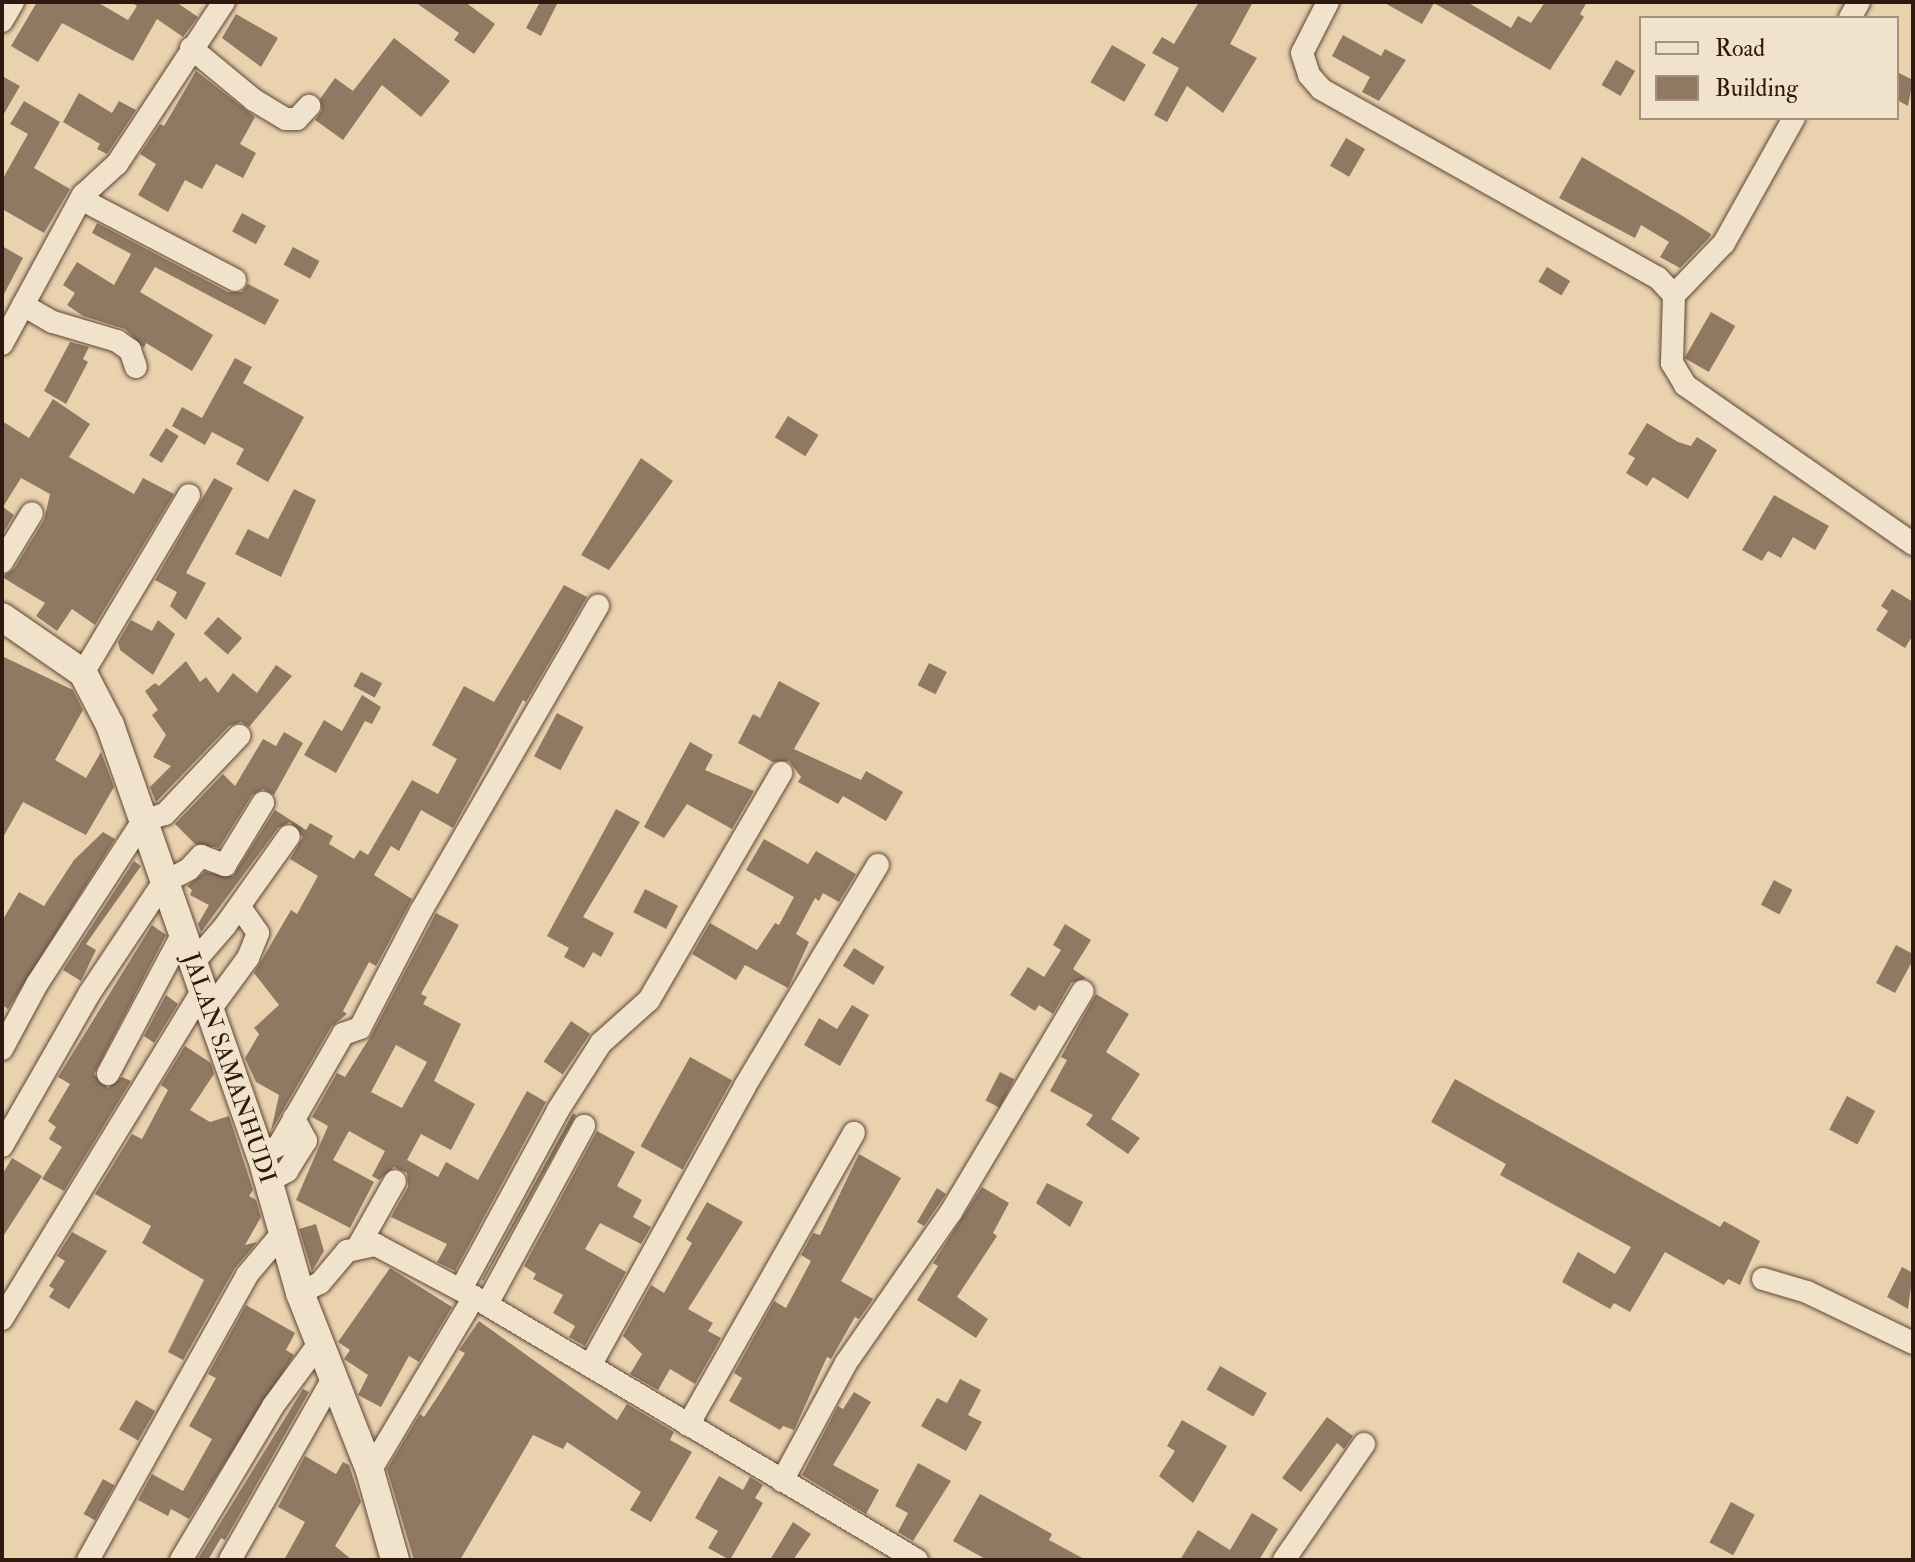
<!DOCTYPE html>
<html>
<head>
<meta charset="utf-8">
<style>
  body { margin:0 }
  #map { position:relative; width:1915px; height:1562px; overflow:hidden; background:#ead2af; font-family:"IM FELL Double Pica",serif }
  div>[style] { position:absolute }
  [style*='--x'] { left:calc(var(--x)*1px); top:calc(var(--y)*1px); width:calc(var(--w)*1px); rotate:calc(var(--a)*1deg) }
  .building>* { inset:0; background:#907963; transform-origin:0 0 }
  .roads { filter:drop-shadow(0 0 2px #5d4638) drop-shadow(0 0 2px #5d4638) }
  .minor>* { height:22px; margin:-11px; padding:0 11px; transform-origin:11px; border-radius:11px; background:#f1e2cb }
  .tertiary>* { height:28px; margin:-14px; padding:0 14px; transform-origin:14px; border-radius:14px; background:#f1e2cb }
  span { translate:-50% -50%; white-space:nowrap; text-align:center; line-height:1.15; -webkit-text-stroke:6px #f1e2cb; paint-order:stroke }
  .street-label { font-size:24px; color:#2e1810 }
  .frame { position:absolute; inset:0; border:4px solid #2e1810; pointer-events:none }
  .legend { position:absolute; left:1639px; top:16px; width:260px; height:104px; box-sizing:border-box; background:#f1e2cb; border:2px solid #a39180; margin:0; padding:10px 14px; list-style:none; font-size:24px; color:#2e1810 }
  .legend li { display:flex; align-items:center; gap:16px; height:40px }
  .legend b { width:40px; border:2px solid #a39180 }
</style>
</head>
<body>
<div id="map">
  <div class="building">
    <i style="clip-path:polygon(37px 2px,97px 2px,128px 20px,137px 6px,131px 2px,176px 2px,198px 17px,183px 37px,157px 19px,133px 61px,62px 23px,38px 62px,11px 46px)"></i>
    <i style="clip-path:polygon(415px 2px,465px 2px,495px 24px,474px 54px,454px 40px,459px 33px)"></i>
    <i style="clip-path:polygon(540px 2px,558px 2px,541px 36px,526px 28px)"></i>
    <i style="clip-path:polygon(1199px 2px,1253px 2px,1230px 44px,1257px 58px,1223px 113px,1187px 86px,1167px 122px,1154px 115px,1179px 68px,1152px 53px,1162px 37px,1174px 44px)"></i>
    <i style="clip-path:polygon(1383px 2px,1467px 2px,1511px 28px,1518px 16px,1531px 23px,1545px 2px,1587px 2px,1580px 14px,1584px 17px,1550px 70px,1434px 3px,1422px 24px)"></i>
    <i style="clip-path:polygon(236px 14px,278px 38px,261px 67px,222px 38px)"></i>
    <i style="clip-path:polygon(1343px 35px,1381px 56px,1385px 49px,1406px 60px,1379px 101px,1362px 92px,1370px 77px,1332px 56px)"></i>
    <i style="clip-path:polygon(394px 38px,450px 81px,421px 117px,382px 85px,343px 140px,315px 120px,322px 110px,320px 99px,335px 78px,353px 91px)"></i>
    <i style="left:1112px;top:45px;width:39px;height:43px;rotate:30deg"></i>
    <i style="left:1616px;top:60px;width:22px;height:29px;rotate:30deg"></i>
    <i style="clip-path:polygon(196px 71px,255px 117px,240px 144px,256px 153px,243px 178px,216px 164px,202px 189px,185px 180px,168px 212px,138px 195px,156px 164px,140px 154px,160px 124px,164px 126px)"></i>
    <i style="clip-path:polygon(1897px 72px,1913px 80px,1908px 106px,1897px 100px)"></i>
    <i style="clip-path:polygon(2px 76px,20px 86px,2px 117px)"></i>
    <i style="clip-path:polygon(79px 93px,112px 113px,119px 101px,136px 110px,107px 154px,97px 149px,100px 144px,63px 122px)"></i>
    <i style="clip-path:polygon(24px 101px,60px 122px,34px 168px,70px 189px,44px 233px,2px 209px,2px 180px,28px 134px,10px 124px)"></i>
    <i style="left:1346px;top:138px;width:22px;height:32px;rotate:30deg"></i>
    <i style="clip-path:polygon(1582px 157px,1681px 215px,1711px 234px,1709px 238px,1680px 268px,1660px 257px,1669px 242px,1641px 225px,1635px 238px,1559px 198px)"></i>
    <i style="left:242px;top:213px;width:27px;height:21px;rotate:28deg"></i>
    <i style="clip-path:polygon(97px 223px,228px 292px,242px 292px,248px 284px,279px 300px,265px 325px,155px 267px,140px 292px,213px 335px,192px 371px,146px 343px,144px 348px,125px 329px,83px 316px,67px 305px,75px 293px,63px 285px,77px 262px,114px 285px,131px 254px,92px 233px)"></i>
    <i style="clip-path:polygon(2px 246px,23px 258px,2px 298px)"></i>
    <i style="left:293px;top:247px;width:30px;height:20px;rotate:28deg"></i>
    <i style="left:1547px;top:267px;width:27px;height:17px;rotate:31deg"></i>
    <i style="left:1711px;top:312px;width:28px;height:53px;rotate:30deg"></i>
    <i style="clip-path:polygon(70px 342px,89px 347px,83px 359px,88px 362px,66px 404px,44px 391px)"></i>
    <i style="clip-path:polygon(235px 358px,252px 367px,243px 383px,304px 417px,268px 482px,236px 464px,244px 449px,212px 432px,205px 445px,172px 426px,182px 407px,202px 418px)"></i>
    <i style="clip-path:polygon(53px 399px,90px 424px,69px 457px,134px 494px,143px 478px,174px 494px,95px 625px,72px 609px,57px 631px,36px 616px,45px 603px,2px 577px,14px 569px,44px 520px,50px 494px,21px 478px,3px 507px,14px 515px,2px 535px,2px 421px,29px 438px)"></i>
    <i style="left:788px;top:416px;width:36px;height:25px;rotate:32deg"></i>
    <i style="clip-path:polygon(1647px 423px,1678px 442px,1691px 446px,1697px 437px,1717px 450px,1688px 499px,1653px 477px,1647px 486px,1626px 473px,1635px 458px,1628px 454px)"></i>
    <i style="left:166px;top:428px;width:15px;height:32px;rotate:32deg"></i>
    <i style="clip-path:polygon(641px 458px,673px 481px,609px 570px,581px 555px)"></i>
    <i style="clip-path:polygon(214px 478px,233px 488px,186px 573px,206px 583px,186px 620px,170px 606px,177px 592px,155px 580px)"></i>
    <i style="clip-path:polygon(294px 489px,316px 500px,281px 577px,235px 554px,248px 529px,268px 539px)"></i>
    <i style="clip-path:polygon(1774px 495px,1829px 526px,1815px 550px,1793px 537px,1781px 558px,1768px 551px,1762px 561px,1742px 550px)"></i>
    <i style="clip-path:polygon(564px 585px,587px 597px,526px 702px,523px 700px,453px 828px,421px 810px,399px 851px,391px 846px,374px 875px,412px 899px,376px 966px,369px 962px,343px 1011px,347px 1014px,331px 1027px,271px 1131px,279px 1095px,256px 1082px,245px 1058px,259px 1034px,254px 1028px,279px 1005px,254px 973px,291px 910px,297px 914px,318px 876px,290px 859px,303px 837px,290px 822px,278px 828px,201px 932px,198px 924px,209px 905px,190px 895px,192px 890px,187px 886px,205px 872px,233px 876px,275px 810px,306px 830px,310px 823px,333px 836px,329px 844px,354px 859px,360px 850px,368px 855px,412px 780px,438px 794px,457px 759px,432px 745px,464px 686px,494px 702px)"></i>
    <i style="clip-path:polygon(1892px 589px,1913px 602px,1913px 635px,1905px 648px,1876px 630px,1888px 611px,1881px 606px)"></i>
    <i style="left:218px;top:617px;width:32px;height:22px;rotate:41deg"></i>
    <i style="clip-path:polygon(131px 620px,152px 631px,158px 620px,175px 634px,153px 675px,120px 650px,118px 642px)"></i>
    <i style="clip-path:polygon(2px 656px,73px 690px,83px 710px,55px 760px,86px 778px,101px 752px,114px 787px,86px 835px,23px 802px,2px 839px)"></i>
    <i style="clip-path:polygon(186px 661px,200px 682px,206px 677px,218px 693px,233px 673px,257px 693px,276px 665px,292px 676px,249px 727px,241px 722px,229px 726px,156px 802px,150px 787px,171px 766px,153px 757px,166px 735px,152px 715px,158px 710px,145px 691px,155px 683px,159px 686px)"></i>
    <i style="left:929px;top:663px;width:20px;height:25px;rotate:27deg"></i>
    <i style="left:361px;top:672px;width:24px;height:16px;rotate:28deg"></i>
    <i style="clip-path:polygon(779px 681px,820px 703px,794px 749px,861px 780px,866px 771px,903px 792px,886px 821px,843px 796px,838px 804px,798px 782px,801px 777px,789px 761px,773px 762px,738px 743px,753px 714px,760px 718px)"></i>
    <i style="clip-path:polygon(362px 695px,381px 707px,372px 724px,365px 721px,336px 773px,304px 755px,324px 720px,342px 731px)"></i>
    <i style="left:557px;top:713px;width:30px;height:49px;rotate:28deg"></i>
    <i style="clip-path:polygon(284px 732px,303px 743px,274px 795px,263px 789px,252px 795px,219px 848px,195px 844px,175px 824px,223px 774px,235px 786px,263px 739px,276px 746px)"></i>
    <i style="clip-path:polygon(690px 742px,713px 755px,705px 770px,754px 791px,732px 829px,687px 804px,664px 838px,644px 827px)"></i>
    <i style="clip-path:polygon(616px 809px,640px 822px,583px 917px,614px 933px,601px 957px,593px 952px,584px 968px,564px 957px,569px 948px,547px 936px)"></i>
    <i style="clip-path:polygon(103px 832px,115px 839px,8px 1009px,2px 1005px,2px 921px,19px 892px,44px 906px,74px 860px)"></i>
    <i style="clip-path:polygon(764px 839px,808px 864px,816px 851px,856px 874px,839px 902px,823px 893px,819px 901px,815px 898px,796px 934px,809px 942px,788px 988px,745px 965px,736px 980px,692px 954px,710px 923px,757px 950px,775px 923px,779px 925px,794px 897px,746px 870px)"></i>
    <i style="clip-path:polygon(134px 861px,141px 866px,86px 944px,96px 950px,81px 981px,63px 970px)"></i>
    <i style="left:1774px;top:880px;width:21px;height:28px;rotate:28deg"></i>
    <i style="left:645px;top:889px;width:37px;height:26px;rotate:27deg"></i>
    <i style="clip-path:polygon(evenodd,436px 913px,459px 925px,421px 994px,427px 997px,423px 1004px,461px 1024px,434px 1081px,475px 1104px,451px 1150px,421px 1134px,407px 1160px,438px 1177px,446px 1162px,478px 1180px,527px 1091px,546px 1102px,455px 1271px,437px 1262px,447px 1244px,391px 1217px,408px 1187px,407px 1173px,394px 1167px,379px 1180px,372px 1176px,385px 1151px,349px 1131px,333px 1160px,374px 1182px,350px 1228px,296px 1200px,328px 1126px,312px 1117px,337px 1073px,345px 1077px,372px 1034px,436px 913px,396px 1045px,427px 1062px,402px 1108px,371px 1092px,396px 1045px)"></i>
    <i style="clip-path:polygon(1065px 924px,1091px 940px,1073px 969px,1086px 978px,1071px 983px,1053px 1014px,1039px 1005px,1035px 1011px,1010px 995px,1028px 967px,1044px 977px,1061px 950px,1053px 945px)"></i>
    <i style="clip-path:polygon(152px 925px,166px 935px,94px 1074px,108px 1088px,122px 1077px,131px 1081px,64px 1191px,42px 1179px,62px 1147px,49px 1139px,56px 1127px,48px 1121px,70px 1084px,58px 1077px)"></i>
    <i style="clip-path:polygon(1896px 945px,1913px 954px,1913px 960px,1895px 993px,1876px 983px)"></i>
    <i style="left:854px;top:948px;width:36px;height:21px;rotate:32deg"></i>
    <i style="clip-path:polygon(1096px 994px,1129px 1014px,1106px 1052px,1140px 1074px,1111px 1119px,1140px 1138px,1128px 1154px,1086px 1125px,1093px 1115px,1050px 1091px,1067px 1060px,1061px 1057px)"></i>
    <i style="clip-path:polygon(166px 995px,178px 1004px,154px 1043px,144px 1036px)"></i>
    <i style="clip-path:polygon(852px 1005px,869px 1015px,840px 1066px,804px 1045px,819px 1018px,837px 1029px)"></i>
    <i style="left:571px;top:1021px;width:23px;height:49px;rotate:34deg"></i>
    <i style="clip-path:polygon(185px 1046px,211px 1063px,214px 1074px,190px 1110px,210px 1122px,229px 1116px,253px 1190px,249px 1196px,256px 1200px,261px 1217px,245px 1245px,257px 1242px,235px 1268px,183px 1360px,168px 1352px,204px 1280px,142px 1243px,151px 1226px,95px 1194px,132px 1134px,142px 1139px,168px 1090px,161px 1085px)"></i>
    <i style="left:690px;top:1057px;width:48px;height:102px;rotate:29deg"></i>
    <i style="left:1000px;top:1072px;width:16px;height:32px;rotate:27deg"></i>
    <i style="clip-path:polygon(1455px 1079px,1720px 1227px,1724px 1221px,1760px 1241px,1740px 1285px,1728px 1279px,1724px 1285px,1665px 1252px,1630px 1312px,1614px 1303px,1610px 1309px,1562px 1282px,1578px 1252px,1615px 1274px,1631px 1247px,1500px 1175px,1506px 1164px,1431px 1122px)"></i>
    <i style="left:1847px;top:1096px;width:32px;height:38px;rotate:28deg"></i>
    <i style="clip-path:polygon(573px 1113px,576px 1115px,483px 1281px,482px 1280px)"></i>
    <i style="clip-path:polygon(597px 1131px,635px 1152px,617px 1186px,642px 1200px,633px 1217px,651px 1227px,641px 1244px,600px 1223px,585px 1249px,626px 1272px,585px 1346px,569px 1337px,575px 1326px,553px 1313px,563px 1295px,533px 1279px,536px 1274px,524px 1266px)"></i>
    <i style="clip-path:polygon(859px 1154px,901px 1178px,841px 1281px,873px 1299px,859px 1319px,855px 1317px,831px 1359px,827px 1357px,794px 1430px,783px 1426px,780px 1430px,729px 1401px,742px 1378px,734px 1373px,774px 1301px,786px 1308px,811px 1261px,801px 1255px,813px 1233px,820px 1235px)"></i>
    <i style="clip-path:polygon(12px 1158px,42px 1176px,2px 1238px,2px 1175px)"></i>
    <i style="clip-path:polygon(1047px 1183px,1083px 1202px,1070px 1227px,1036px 1203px)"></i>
    <i style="clip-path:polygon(982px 1187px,1009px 1203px,993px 1233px,997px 1236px,957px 1297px,988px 1319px,976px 1338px,917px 1300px,938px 1266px,933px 1263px)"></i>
    <i style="clip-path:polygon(937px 1188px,946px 1194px,924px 1226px,917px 1222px)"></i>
    <i style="clip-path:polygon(707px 1202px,743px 1222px,688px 1309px,713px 1323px,708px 1331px,721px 1338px,695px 1384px,670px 1369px,658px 1390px,630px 1374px,642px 1354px,623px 1336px,651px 1285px,664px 1293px,692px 1243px,686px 1239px)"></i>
    <i style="clip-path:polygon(316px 1224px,324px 1251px,312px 1271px,299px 1229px)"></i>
    <i style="clip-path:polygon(72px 1232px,107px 1251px,69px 1309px,49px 1297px,54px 1289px,49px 1286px,65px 1261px,57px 1256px)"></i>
    <i style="clip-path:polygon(1902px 1267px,1913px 1273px,1908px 1309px,1887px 1297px)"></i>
    <i style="clip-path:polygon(390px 1268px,452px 1307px,419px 1362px,409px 1356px,381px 1407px,358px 1395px,368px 1375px,344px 1359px,350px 1350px,338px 1342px)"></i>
    <i style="clip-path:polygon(246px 1305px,295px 1333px,286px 1350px,294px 1355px,189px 1519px,171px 1509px,168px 1516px,138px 1500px,152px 1474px,183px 1491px,212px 1439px,189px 1426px,216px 1378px,208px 1374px)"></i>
    <i style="clip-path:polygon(479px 1321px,617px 1420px,627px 1404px,674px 1432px,670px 1440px,692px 1452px,651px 1522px,630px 1510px,641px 1492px,567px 1442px,563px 1449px,533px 1435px,460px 1560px,414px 1560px,387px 1469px,420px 1414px,424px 1417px,440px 1393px,465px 1353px,459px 1350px)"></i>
    <i style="left:1220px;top:1366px;width:54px;height:27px;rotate:30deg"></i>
    <i style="clip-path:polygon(960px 1379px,981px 1390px,968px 1415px,982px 1422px,966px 1451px,921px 1426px,937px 1398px,947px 1403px)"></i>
    <i style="clip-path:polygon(303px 1389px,309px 1392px,225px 1540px,221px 1538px,208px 1560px,198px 1559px)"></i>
    <i style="clip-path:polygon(854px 1392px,871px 1402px,833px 1465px,879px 1490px,866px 1514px,802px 1475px,838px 1406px,843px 1409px)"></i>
    <i style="left:136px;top:1400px;width:22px;height:34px;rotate:30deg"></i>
    <i style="clip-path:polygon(1327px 1417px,1353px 1436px,1344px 1449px,1337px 1443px,1301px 1492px,1282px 1478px)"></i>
    <i style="clip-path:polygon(1182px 1420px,1227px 1446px,1193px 1503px,1159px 1476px,1175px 1451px,1167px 1446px)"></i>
    <i style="clip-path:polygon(305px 1456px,336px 1474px,343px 1462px,349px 1465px,361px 1502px,335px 1546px,352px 1560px,284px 1560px,305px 1522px,278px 1507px)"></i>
    <i style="clip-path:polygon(918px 1463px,951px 1481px,913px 1541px,898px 1532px,908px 1513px,895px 1506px)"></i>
    <i style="clip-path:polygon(719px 1476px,743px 1490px,750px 1477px,763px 1485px,755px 1498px,763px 1503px,730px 1560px,708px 1548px,718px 1531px,695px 1518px)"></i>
    <i style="left:103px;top:1479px;width:13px;height:40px;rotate:29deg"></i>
    <i style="clip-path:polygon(980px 1494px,1052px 1534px,1049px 1540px,1086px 1560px,987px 1560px,953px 1541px)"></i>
    <i style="left:1731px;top:1502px;width:27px;height:46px;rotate:28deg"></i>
    <i style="clip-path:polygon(1252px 1513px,1278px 1529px,1259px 1560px,1180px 1560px,1198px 1530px,1230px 1550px)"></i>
    <i style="clip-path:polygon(793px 1522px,811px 1534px,793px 1560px,770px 1560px)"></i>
  </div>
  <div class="roads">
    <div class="minor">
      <i style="--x:1328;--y:2;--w:57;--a:117"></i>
      <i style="--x:1302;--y:53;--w:23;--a:72"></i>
      <i style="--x:1309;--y:75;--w:18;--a:49"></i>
      <i style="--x:1321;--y:89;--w:386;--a:29.3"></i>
      <i style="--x:1658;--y:278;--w:23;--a:47"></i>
      <i style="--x:1674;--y:295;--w:68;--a:91.7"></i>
      <i style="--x:1672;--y:363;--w:26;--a:59"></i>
      <i style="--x:1685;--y:385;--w:278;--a:34.9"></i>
      <i style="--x:1850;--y:18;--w:18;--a:-61"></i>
      <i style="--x:2;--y:21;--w:22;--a:-60"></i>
      <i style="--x:191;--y:48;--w:82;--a:39.5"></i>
      <i style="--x:254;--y:100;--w:37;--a:31"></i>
      <i style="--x:286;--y:119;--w:11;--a:0"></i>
      <i style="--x:297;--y:119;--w:18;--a:-47"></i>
      <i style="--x:81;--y:199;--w:174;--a:27.7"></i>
      <i style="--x:1674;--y:295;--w:72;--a:-46.1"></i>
      <i style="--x:1724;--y:243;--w:143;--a:-60.8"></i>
      <i style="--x:23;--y:305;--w:34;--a:30"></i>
      <i style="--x:53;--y:322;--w:67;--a:16.5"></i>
      <i style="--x:117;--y:341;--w:16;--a:35"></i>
      <i style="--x:130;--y:350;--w:18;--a:71"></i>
      <i style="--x:2;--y:344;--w:170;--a:-61.5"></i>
      <i style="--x:83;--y:195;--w:46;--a:-42.4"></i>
      <i style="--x:117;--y:164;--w:194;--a:-56.6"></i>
      <i style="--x:2;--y:562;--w:57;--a:-58.5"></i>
      <i style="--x:83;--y:673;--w:207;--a:-59.2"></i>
      <i style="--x:193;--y:963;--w:49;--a:-49.1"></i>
      <i style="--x:225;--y:926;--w:110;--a:-54.6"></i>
      <i style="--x:209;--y:1011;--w:66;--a:-53.7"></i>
      <i style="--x:248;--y:958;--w:27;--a:-68"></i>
      <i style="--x:258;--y:933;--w:32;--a:-125"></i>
      <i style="--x:2;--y:1049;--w:74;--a:-61.7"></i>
      <i style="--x:37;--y:984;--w:194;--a:-57"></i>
      <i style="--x:143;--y:821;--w:23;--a:-18"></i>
      <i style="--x:165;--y:814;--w:108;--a:-46.5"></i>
      <i style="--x:108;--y:1074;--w:157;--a:-62"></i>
      <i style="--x:2;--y:1146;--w:175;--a:-60.2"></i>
      <i style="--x:89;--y:994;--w:133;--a:-56.3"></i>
      <i style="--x:163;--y:883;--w:30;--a:-28"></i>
      <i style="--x:189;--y:869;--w:18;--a:-47"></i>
      <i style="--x:201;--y:856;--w:26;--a:21"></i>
      <i style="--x:225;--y:865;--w:73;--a:-58.5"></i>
      <i style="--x:261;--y:1155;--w:21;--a:-29"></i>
      <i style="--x:279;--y:1145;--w:128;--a:-60"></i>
      <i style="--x:343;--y:1034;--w:18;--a:-19"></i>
      <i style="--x:360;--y:1028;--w:132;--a:-62.5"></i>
      <i style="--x:421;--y:911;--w:353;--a:-59.9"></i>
      <i style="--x:269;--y:1181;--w:21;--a:-29"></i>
      <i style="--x:287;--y:1171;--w:36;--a:-58"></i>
      <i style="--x:306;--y:1141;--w:26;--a:-118"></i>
      <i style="--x:359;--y:1245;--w:73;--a:-60.6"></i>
      <i style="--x:1763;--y:1279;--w:46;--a:16.5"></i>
      <i style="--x:1807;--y:1292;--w:118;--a:25.7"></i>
      <i style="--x:461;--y:1289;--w:204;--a:-61.5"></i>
      <i style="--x:558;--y:1110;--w:80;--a:-57.3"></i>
      <i style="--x:601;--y:1043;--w:64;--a:-41.9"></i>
      <i style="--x:649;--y:1000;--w:263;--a:-59.8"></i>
      <i style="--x:300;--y:1293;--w:22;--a:-27"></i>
      <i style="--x:320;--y:1283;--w:42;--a:-49.8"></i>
      <i style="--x:347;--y:1251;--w:30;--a:-12"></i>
      <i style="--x:376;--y:1245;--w:111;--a:28"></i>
      <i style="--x:474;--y:1297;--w:515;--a:30.7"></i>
      <i style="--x:487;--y:1304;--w:203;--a:-61.4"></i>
      <i style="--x:2;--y:1319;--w:386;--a:-58.6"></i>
      <i style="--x:590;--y:1366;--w:320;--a:-61"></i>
      <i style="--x:745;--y:1086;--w:258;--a:-59"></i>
      <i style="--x:688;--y:1425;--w:336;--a:-60.4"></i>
      <i style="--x:370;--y:1471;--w:203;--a:-59.1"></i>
      <i style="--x:782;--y:1481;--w:134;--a:-61.5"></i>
      <i style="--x:846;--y:1363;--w:184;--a:-55.2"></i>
      <i style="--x:951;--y:1212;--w:257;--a:-59.2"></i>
      <i style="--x:88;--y:1560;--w:326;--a:-60.8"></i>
      <i style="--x:247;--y:1275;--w:59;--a:-49.8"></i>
      <i style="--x:181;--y:1560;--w:179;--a:-59.1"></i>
      <i style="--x:273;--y:1406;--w:81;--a:-53.6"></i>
      <i style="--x:230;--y:1560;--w:208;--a:-60.4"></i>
      <i style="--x:1284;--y:1560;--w:141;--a:-55.4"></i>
    </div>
    <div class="tertiary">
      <i style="--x:2;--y:617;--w:98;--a:34.7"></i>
      <i style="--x:83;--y:673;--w:59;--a:62.6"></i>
      <i style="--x:110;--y:725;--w:456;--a:70.7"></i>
      <i style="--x:261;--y:1155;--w:143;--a:74.2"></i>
      <i style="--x:300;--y:1293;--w:191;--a:68.5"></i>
      <i style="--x:370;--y:1471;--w:92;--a:74.3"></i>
    </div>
  </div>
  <div class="street-label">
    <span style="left:229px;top:1068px;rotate:71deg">JALAN SAMANHUDI</span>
  </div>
  <div class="frame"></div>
  <ul class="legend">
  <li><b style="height:10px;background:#f1e2cb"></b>Road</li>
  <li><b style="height:22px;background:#907963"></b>Building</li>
  </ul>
</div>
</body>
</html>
